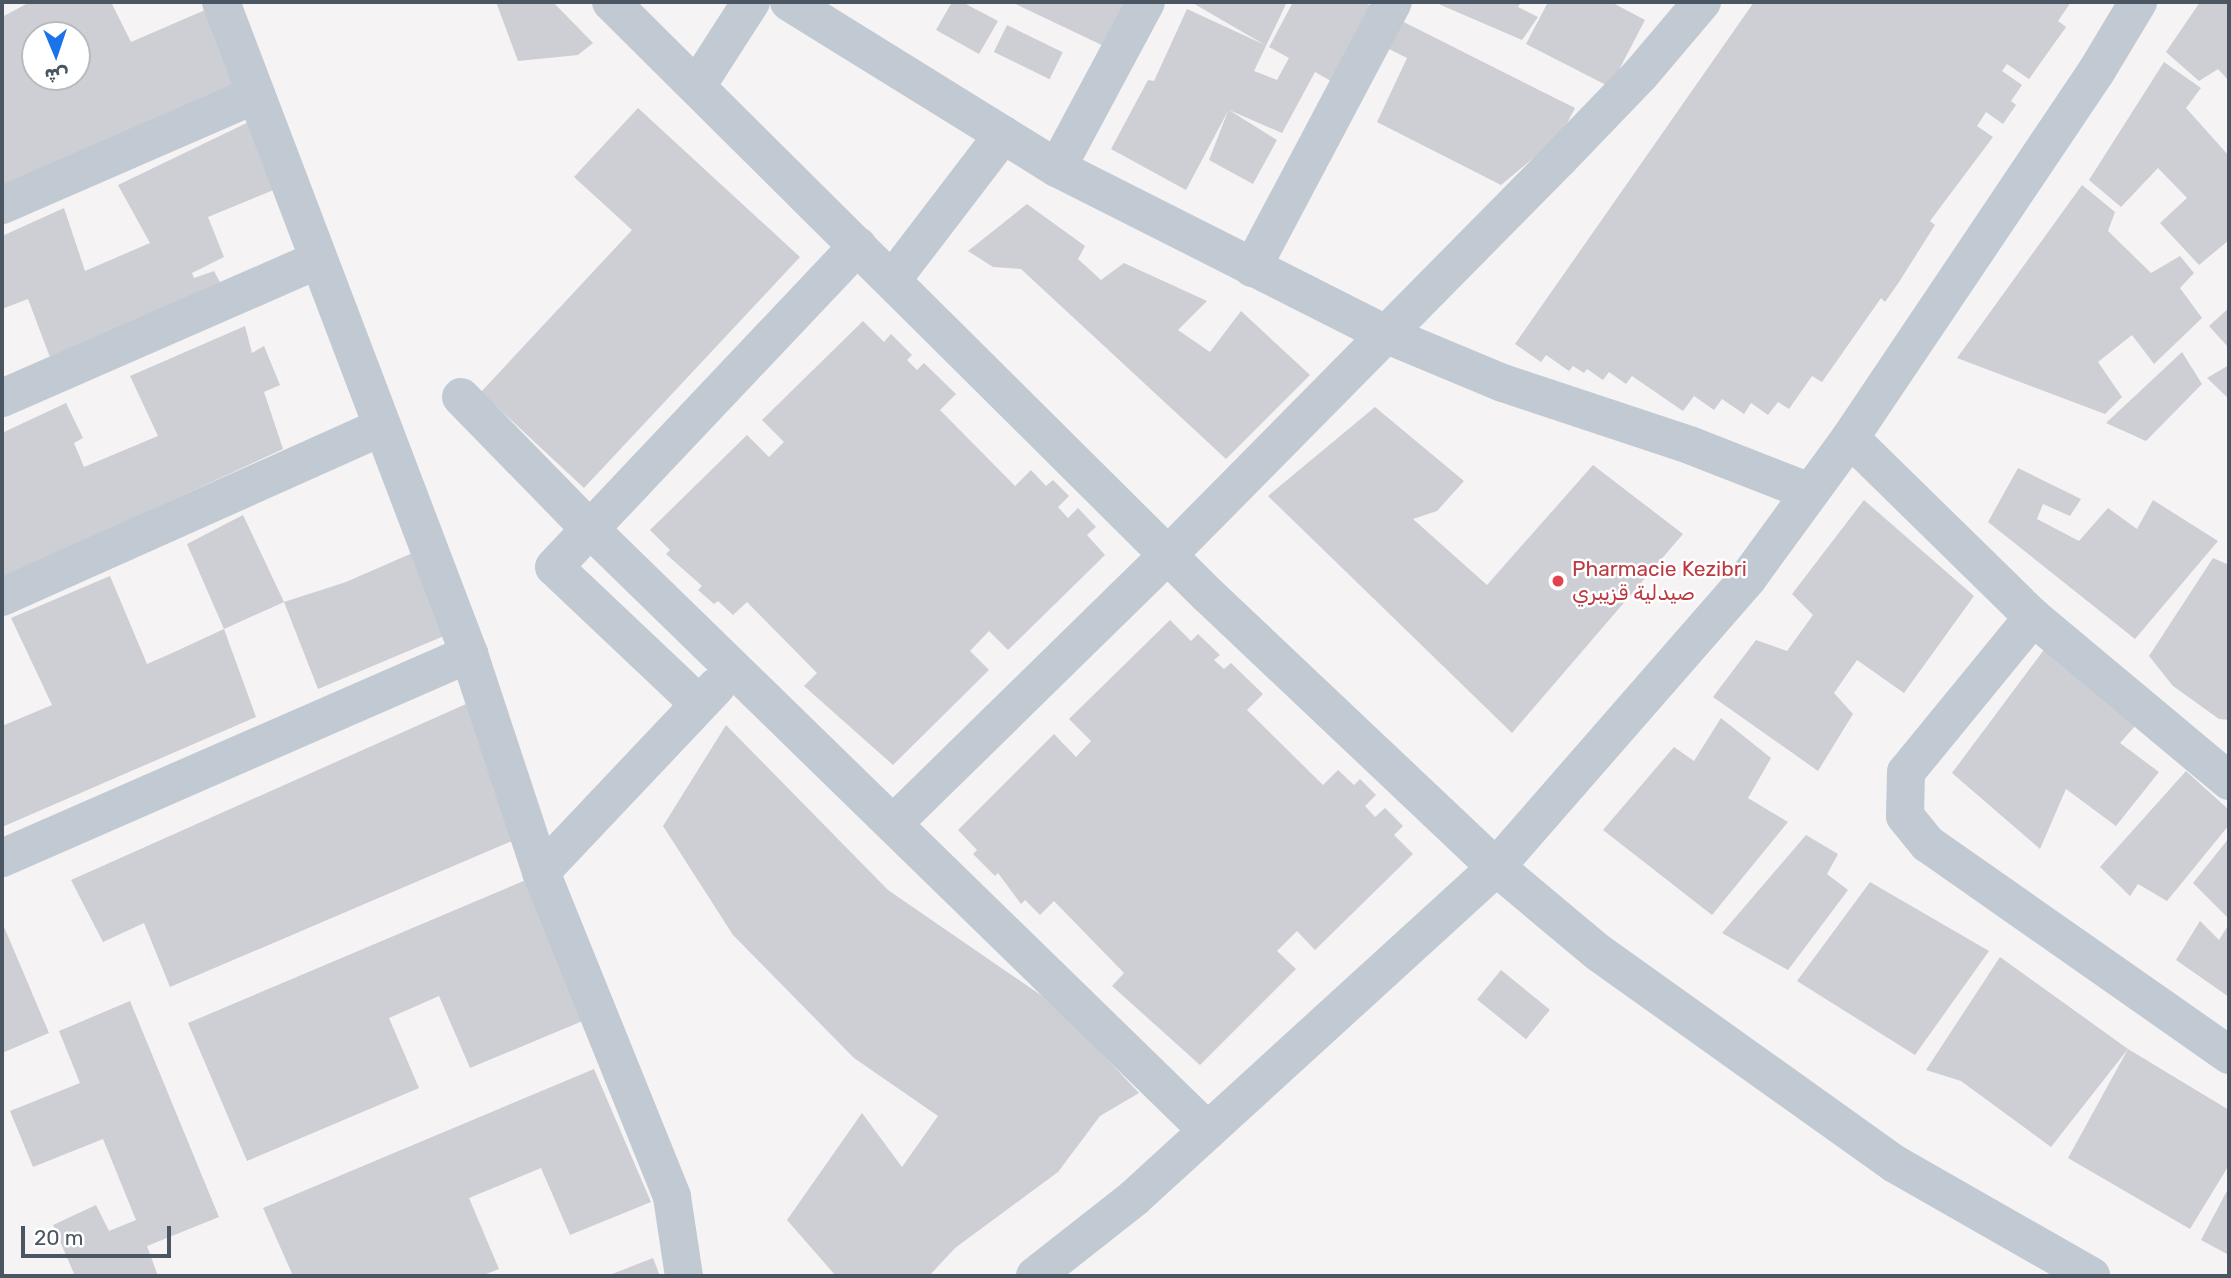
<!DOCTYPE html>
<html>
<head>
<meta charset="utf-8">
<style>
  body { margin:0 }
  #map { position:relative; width:2231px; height:1278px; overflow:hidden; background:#f5f3f3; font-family:Rubik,"Noto Naskh Arabic",sans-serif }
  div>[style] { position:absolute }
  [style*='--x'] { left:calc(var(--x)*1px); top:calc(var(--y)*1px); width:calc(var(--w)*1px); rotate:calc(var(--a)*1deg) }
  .building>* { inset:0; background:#cdcfd5; transform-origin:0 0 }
  .street>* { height:38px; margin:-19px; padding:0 19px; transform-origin:19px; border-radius:19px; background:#c1cad2 }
  .dots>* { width:19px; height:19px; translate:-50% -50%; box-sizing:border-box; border:4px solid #fff; border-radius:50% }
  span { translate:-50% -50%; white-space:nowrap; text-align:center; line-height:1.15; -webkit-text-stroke:5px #fff; paint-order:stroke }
  .health-label { font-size:21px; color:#be3a42 }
  .left { translate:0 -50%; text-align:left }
  .frame { position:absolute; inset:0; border:4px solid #4a5661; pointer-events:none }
  .north { position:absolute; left:21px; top:21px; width:70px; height:70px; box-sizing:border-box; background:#fff; border:2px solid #b7bbc0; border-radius:50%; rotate:178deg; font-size:19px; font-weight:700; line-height:28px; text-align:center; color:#4a5661 }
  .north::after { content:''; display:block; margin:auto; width:24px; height:32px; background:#1a73e8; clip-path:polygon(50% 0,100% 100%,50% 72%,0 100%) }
  .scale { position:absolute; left:21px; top:1226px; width:150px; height:32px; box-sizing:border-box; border:4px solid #4a5661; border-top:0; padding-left:9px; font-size:21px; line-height:24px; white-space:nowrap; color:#4a5661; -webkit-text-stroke:5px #fff; paint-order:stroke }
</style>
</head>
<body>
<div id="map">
  <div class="building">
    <i style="clip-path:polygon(evenodd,30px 2px,111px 2px,131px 42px,219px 4px,248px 79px,2px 185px,2px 17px,30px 2px,35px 35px,77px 35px,77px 77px,35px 77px,35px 35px)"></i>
    <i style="clip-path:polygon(496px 2px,553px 2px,593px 43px,578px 55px,518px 61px)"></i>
    <i style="clip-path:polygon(952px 2px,962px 2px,998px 21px,979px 54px,936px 30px)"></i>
    <i style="clip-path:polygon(1011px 2px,1132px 2px,1108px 48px)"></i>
    <i style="clip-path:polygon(1191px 2px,1287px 2px,1254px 71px,1277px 80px,1289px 58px,1269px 47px,1293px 2px,1364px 2px,1575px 108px,1561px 135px,1501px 185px,1377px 122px,1407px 58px,1377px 43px,1345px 89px,1315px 72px,1282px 133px,1229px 110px,1277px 140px,1253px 184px,1209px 160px,1228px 111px,1186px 190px,1111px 149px,1148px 80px,1154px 81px,1187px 9px,1265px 45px)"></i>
    <i style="clip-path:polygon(1434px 2px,1521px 2px,1518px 7px,1538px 17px,1522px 40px)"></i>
    <i style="clip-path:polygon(1548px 2px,1611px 2px,1645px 20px,1610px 87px,1526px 44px)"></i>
    <i style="clip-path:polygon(1754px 2px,2071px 2px,2058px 21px,2066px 27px,2029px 79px,2007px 64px,2002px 71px,2022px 85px,2011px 101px,2016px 105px,2003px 124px,1986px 112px,1977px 126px,1993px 137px,1930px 221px,1935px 225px,1899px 282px,1885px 302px,1881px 298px,1822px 382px,1812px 376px,1789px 409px,1778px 402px,1768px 415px,1751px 403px,1744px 414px,1722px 399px,1714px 410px,1694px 396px,1683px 411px,1632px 376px,1626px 384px,1609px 372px,1603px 380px,1587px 369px,1584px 373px,1573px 366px,1569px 371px,1546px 355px,1541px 362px,1515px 344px)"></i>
    <i style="clip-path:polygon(2200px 2px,2229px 2px,2229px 81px,2218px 69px,2199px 81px,2166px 52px)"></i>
    <i style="left:1007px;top:25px;width:62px;height:30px;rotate:26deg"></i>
    <i style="clip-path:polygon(2164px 62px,2201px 88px,2186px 108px,2229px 156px,2229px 240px,2199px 265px,2160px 223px,2187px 198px,2158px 168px,2121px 207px,2089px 180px)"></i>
    <i style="clip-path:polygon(638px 108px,800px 257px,584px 488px,481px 392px,632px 230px,574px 177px)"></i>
    <i style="clip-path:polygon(259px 117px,281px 187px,208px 217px,224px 257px,192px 273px,194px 278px,214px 271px,222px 286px,51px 360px,28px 299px,2px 309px,2px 236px,64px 208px,85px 271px,150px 243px,118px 185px)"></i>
    <i style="clip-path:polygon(2082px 185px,2115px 212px,2108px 231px,2151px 273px,2180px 256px,2194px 273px,2180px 288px,2202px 318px,2154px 364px,2132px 335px,2098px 362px,2122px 397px,2105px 414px,1957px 358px)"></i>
    <i style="clip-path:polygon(1027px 204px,1085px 246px,1078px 259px,1101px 280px,1124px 263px,1207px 301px,1178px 330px,1210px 352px,1241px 311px,1310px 375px,1226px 459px,1021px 269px,993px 267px,968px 251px)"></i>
    <i style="clip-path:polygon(2229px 308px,2229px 348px,2209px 326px)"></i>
    <i style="clip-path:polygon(863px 321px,884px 342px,891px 334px,912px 355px,907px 360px,917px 370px,924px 363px,956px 394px,940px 410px,1015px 486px,1031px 470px,1046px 486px,1053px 480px,1069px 496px,1058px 507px,1068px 518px,1078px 508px,1096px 527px,1087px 535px,1105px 555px,1008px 650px,989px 631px,970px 651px,989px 670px,893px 765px,804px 686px,817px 673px,747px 602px,733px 615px,718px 601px,714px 604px,698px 590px,702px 586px,666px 554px,670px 550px,650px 530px,747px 435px,769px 457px,784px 442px,762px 420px)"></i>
    <i style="clip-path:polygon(245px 326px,252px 353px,264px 346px,280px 385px,264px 392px,283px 449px,2px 579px,2px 433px,66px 403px,83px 438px,74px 443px,84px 467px,158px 436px,130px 376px)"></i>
    <i style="clip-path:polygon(2182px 352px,2202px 384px,2146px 441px,2106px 423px)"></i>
    <i style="clip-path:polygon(2229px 365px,2229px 399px,2207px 378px)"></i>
    <i style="clip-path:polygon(1375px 407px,1464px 481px,1437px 511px,1413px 519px,1487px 585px,1593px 465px,1683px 534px,1512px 733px,1268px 496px)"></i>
    <i style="clip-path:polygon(2018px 468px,2081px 499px,2070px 516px,2043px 504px,2037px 519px,2079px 541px,2108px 508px,2137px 529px,2153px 500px,2218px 541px,2135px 639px,1988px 522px)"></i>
    <i style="clip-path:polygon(1864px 500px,1974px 596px,1904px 693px,1857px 660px,1834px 693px,1853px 714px,1818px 771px,1713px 697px,1756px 640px,1787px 651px,1813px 615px,1792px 594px)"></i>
    <i style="clip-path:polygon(243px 515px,284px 602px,224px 629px,256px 717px,2px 827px,2px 726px,52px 705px,11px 618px,110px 576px,147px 664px,170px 654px,224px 629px,187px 544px)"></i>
    <i style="clip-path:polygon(417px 551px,444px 636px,318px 689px,284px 602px,346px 582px)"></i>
    <i style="clip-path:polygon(2213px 558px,2229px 565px,2229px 720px,2219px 719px,2173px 686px,2149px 656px)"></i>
    <i style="clip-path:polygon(1170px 620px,1191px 641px,1198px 634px,1220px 655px,1214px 660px,1224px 669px,1231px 663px,1263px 694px,1247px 710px,1323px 785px,1338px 770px,1354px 785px,1360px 779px,1376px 795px,1365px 806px,1375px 817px,1385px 808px,1403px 826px,1394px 835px,1413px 854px,1315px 950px,1297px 931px,1277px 951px,1296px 969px,1200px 1065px,1112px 986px,1124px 973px,1054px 901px,1040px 915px,1025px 900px,1021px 904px,998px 873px,995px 876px,973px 854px,977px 850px,958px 830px,1054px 734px,1076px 757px,1091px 741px,1069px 719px)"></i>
    <i style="clip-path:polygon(2046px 647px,2136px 725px,2120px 743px,2159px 772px,2116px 826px,2066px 789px,2040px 849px,1952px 773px)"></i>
    <i style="clip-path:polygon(466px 704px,519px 838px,170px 987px,144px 923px,103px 942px,71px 880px)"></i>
    <i style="clip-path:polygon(1721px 718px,1771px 758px,1748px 798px,1788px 822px,1712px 915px,1603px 830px,1674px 747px,1694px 761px)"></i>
    <i style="clip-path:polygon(726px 725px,888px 890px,1058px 1007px,1139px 1093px,1100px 1116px,1058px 1172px,955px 1248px,929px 1276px,836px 1276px,787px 1220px,862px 1113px,902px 1167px,938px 1116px,854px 1058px,733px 935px,663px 826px)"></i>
    <i style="clip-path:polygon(2186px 771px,2229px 810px,2229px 825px,2167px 901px,2138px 884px,2130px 896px,2100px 867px)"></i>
    <i style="clip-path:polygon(1806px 835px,1838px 854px,1827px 874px,1848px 890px,1788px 970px,1722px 933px)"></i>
    <i style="clip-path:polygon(2229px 838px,2229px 919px,2193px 883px)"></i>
    <i style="clip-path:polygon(526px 880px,585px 1020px,470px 1068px,439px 996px,389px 1018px,419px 1088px,247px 1161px,188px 1023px)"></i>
    <i style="clip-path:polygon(1870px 882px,1989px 951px,1915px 1055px,1797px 981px)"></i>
    <i style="clip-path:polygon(2200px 921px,2219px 940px,2229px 924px,2229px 997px,2176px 960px)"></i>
    <i style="clip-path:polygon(2px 922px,49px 1033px,2px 1053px)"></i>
    <i style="clip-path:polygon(2000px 957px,2128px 1049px,2229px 1110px,2229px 1165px,2190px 1229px,2068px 1158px,2128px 1049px,2051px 1147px,1961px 1081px,1926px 1070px)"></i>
    <i style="left:1501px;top:970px;width:63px;height:38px;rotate:39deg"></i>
    <i style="clip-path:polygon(130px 1001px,219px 1217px,147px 1246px,158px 1276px,75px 1276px,53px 1225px,96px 1205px,109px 1231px,136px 1220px,103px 1139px,33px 1167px,10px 1111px,80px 1083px,59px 1031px)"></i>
    <i style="clip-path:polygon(594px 1069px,651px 1202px,570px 1235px,541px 1168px,469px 1198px,499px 1269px,481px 1276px,293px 1276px,263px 1208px)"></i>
    <i style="clip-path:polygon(2229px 1187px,2229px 1255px,2201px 1240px)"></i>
    <i style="clip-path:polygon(653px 1258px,660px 1276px,607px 1276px)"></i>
  </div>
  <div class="street">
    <i style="--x:221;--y:2;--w:698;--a:69.17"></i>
    <i style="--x:469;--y:654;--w:230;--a:71.7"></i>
    <i style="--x:541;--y:872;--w:350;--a:68"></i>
    <i style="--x:672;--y:1197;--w:80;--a:81.4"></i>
    <i style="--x:611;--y:2;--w:841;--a:44.81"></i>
    <i style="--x:1208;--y:595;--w:396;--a:43.4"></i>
    <i style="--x:1496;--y:867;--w:134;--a:39.9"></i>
    <i style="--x:1599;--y:953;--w:364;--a:35.5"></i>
    <i style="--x:1895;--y:1164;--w:226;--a:29.7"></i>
    <i style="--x:789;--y:2;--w:315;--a:31.8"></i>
    <i style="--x:1057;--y:168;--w:368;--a:26.8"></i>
    <i style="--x:1385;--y:334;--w:128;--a:22.6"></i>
    <i style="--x:1503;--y:383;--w:199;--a:18.4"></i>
    <i style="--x:1692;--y:446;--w:127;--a:21.3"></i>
    <i style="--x:697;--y:86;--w:100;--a:-57.3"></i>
    <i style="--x:1057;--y:168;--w:188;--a:-61.8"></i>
    <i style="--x:2;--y:205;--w:276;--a:-23.5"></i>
    <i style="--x:1252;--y:268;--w:301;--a:-62.1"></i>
    <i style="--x:892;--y:280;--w:183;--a:-52.6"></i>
    <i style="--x:461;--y:397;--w:186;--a:45.7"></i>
    <i style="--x:591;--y:530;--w:861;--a:44.25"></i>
    <i style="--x:2;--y:398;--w:343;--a:-23.6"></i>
    <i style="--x:1850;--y:438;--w:256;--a:44.4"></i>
    <i style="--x:2033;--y:617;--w:256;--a:39.9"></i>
    <i style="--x:2;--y:597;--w:414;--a:-24.1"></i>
    <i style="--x:2033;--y:617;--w:200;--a:129.3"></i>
    <i style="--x:1906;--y:772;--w:44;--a:91.3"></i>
    <i style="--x:1905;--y:816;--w:36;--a:51"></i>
    <i style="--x:1928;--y:844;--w:368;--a:35"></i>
    <i style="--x:699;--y:704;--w:199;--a:-136.6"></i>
    <i style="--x:554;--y:567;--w:442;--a:-46.6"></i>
    <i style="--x:895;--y:822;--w:382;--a:-44.4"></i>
    <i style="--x:1168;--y:555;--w:558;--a:-45.36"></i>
    <i style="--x:1560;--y:158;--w:115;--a:-46.1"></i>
    <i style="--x:1640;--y:75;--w:96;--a:-49.7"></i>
    <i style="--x:2;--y:858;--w:510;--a:-23.6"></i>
    <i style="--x:541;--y:872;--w:255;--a:-46.6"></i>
    <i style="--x:1035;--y:1276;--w:126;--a:-38.2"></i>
    <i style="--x:1134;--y:1198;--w:491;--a:-42.4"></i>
    <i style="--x:1496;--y:867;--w:383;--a:-48.9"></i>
    <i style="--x:1748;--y:578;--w:173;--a:-53.9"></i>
    <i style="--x:1850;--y:438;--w:441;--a:-56.1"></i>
    <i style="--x:2096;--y:72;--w:82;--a:-59"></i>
  </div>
  <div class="dots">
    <i style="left:1558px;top:581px;background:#e0444e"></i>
  </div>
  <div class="health-label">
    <span class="left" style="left:1572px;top:581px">Pharmacie Kezibri<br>صيدلية قزيبري</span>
  </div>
  <div class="frame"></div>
  <div class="north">ش</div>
  <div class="scale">20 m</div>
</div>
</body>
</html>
